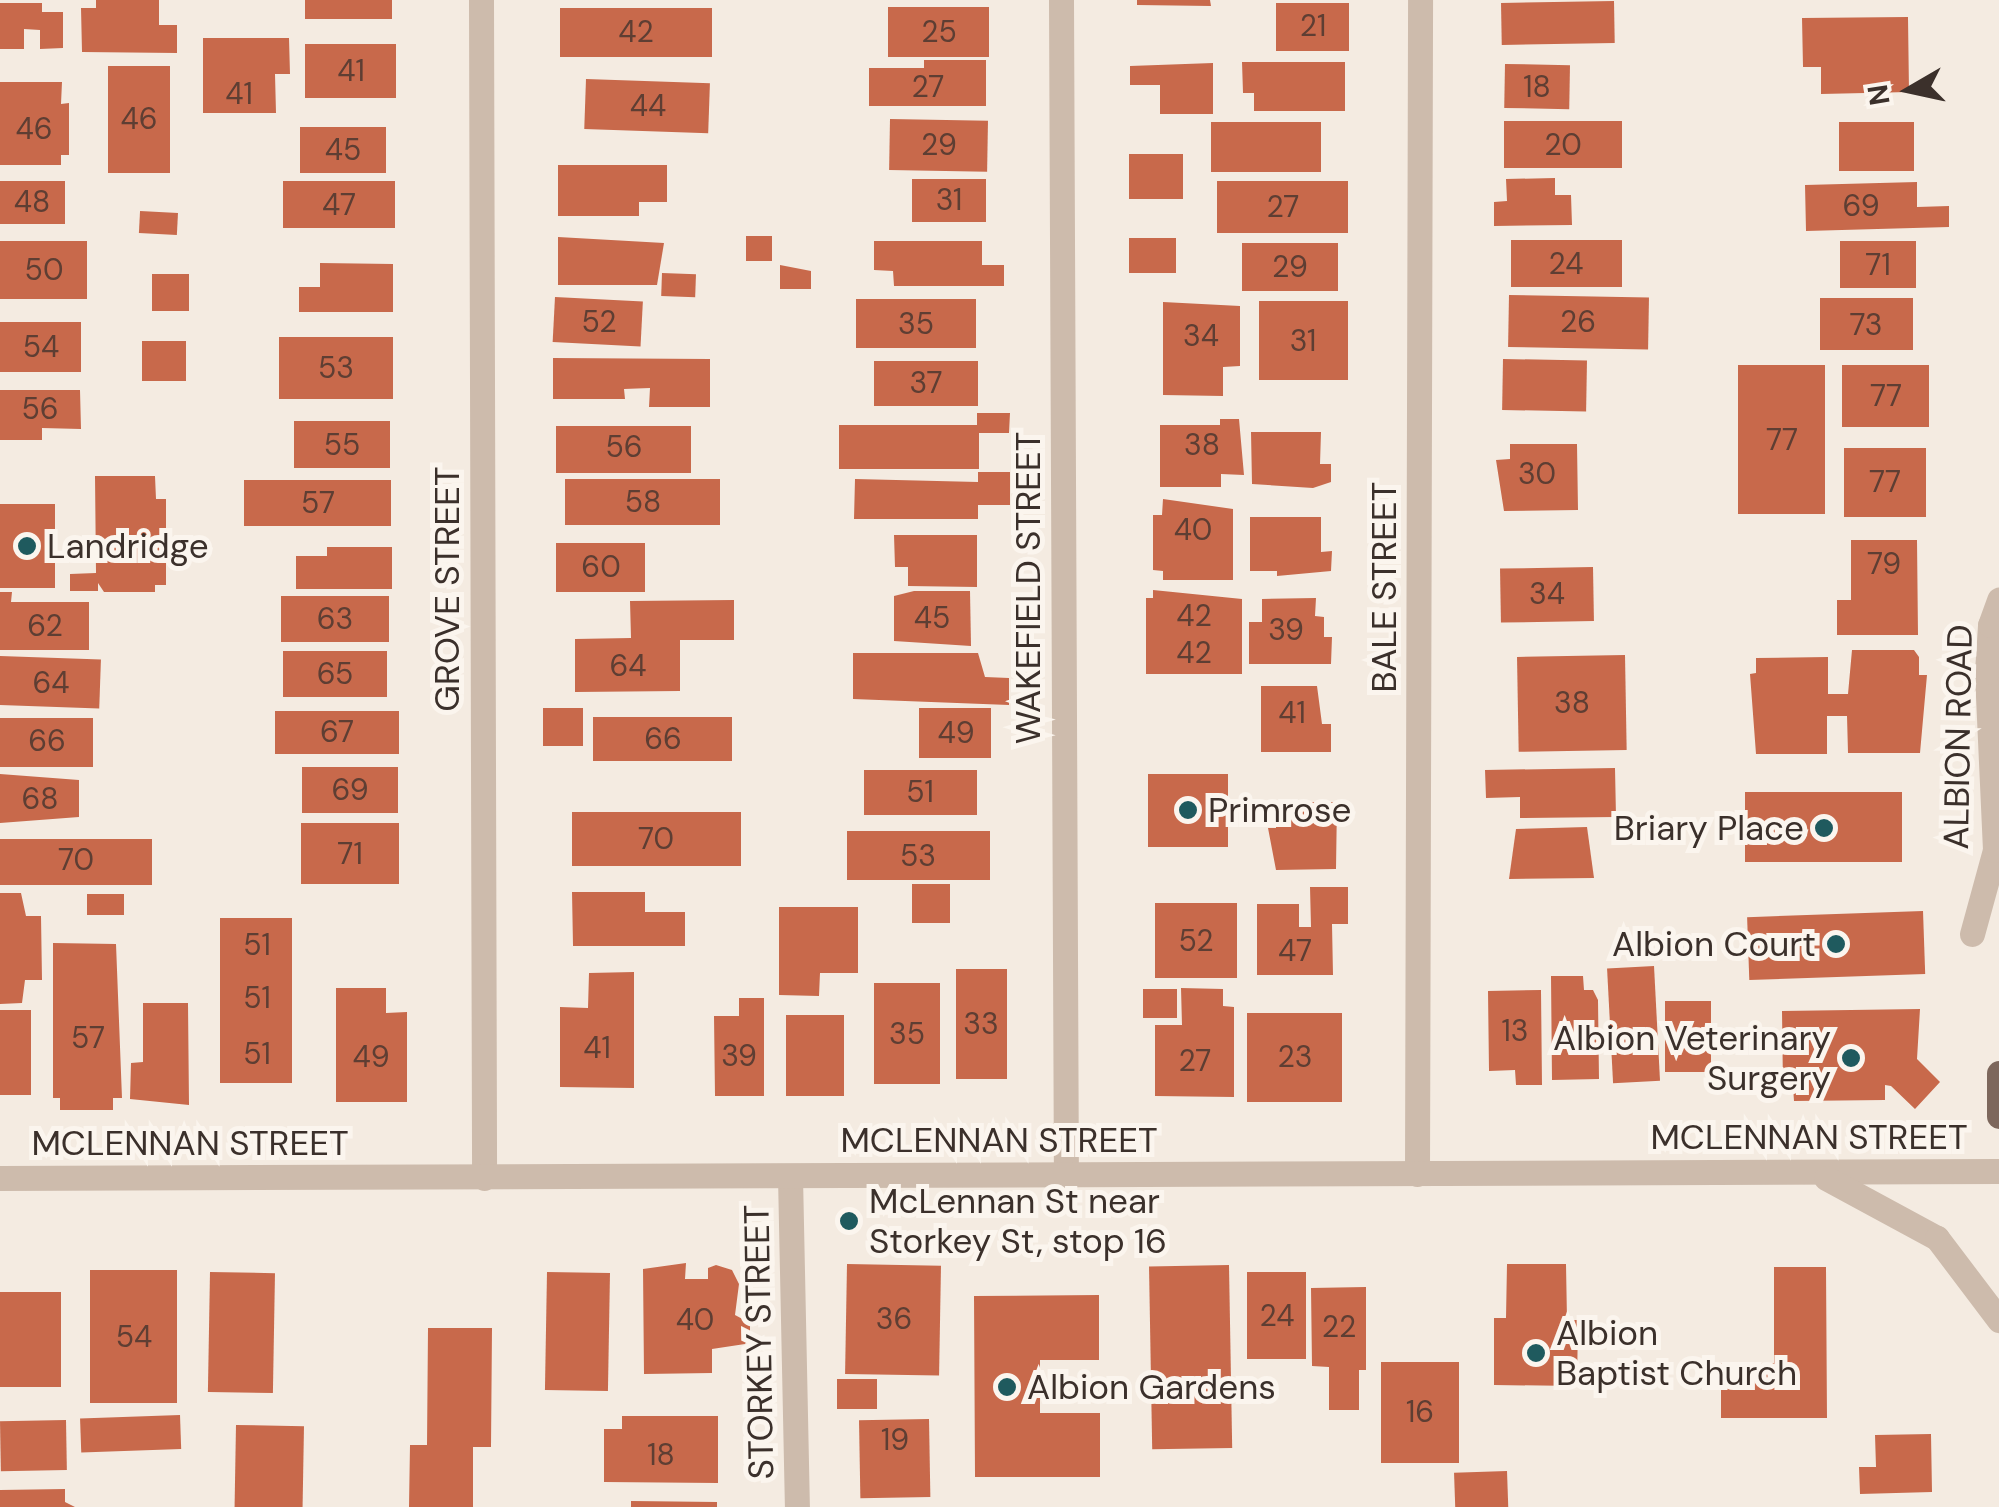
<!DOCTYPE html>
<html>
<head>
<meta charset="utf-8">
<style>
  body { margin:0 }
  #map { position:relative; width:1999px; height:1507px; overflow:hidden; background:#f4ebe1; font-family:"DM Sans",sans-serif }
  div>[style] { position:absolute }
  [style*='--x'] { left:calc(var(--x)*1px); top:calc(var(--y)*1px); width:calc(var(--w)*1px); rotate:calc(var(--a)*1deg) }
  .building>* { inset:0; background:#c8694b; transform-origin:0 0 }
  .minor>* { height:25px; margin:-12.5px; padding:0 12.5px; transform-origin:12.5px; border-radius:12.5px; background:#cdbbac }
  .major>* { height:25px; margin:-12.5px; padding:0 12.5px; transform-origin:12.5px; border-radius:12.5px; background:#7d675c }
  .dots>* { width:28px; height:28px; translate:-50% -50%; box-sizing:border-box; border:5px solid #fbf5ee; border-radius:50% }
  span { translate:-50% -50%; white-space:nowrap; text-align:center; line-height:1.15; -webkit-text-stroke:10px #fbf5ee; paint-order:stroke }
  .number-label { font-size:30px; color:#5e3e33 }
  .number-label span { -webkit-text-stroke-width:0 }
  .poi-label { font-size:35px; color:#3b302b }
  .left { translate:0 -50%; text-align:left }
  .right { translate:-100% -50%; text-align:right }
  .street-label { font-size:35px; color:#3b302b }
  .north { position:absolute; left:1859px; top:40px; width:100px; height:100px; -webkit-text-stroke:8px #fbf5ee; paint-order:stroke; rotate:261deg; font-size:28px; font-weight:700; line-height:40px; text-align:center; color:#3b302b }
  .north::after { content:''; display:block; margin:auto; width:35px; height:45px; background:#3b302b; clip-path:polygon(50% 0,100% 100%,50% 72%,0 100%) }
</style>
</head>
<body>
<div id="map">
  <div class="building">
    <i style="clip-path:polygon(96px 0,159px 0,159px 25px,177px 25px,177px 53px,82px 52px,81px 8px,96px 8px)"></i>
    <i style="left:305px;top:0;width:87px;height:19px"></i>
    <i style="clip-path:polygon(1137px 0,1210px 0,1211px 6px,1137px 5px)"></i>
    <i style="left:1614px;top:1px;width:42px;height:113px;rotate:89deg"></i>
    <i style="clip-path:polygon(0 3px,42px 3px,42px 12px,63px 12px,63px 48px,40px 49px,40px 30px,24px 29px,24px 49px,0 49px)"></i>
    <i style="left:1276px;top:3px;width:73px;height:48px"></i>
    <i style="left:888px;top:7px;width:101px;height:50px"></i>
    <i style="left:560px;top:8px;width:152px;height:49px"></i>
    <i style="clip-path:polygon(1908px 17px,1909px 92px,1821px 94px,1821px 67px,1803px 67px,1802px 18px)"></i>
    <i style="clip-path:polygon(203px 38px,289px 38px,290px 74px,275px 74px,276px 113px,203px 113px)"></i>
    <i style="left:305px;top:44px;width:91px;height:54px"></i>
    <i style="clip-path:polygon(924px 60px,986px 60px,986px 106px,869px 106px,869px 68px,924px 68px)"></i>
    <i style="clip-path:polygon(1242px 62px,1345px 62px,1345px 111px,1254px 111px,1254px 93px,1243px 93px)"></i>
    <i style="clip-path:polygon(1213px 63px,1213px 114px,1160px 114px,1160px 85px,1130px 85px,1130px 66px)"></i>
    <i style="left:1505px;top:64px;width:65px;height:44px;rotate:1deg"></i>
    <i style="left:108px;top:66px;width:62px;height:107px"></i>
    <i style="left:586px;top:79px;width:124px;height:50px;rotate:2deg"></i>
    <i style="clip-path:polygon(0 82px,62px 82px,61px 104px,69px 103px,69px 155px,61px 155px,61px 165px,0 165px)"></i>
    <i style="left:890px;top:119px;width:98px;height:51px;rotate:1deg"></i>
    <i style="left:1622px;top:121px;width:47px;height:118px;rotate:90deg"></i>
    <i style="left:1211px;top:122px;width:110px;height:50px"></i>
    <i style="left:1839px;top:122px;width:75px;height:49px"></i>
    <i style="left:300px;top:127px;width:86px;height:46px"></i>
    <i style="left:1129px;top:154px;width:54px;height:45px"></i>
    <i style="clip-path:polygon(558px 165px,667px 165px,667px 202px,639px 202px,639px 216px,558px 216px)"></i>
    <i style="clip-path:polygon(1555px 178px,1555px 195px,1571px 195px,1572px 225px,1494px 226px,1494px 202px,1507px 201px,1506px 179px)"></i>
    <i style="left:912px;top:179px;width:74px;height:43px"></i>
    <i style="left:0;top:181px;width:65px;height:43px"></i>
    <i style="left:395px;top:181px;width:47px;height:112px;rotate:90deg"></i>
    <i style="left:1217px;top:181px;width:131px;height:52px"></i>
    <i style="clip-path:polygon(1917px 182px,1917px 207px,1949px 206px,1949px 227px,1806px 231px,1805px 185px)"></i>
    <i style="left:178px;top:213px;width:22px;height:38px;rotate:93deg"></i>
    <i style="left:746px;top:236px;width:26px;height:25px"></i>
    <i style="clip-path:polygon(558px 237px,664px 243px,657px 285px,558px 285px)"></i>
    <i style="left:1129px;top:238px;width:47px;height:35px"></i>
    <i style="left:1622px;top:240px;width:47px;height:111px;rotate:90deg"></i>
    <i style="left:0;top:241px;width:87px;height:58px"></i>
    <i style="clip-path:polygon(874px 241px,982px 241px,982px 265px,1004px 265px,1004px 286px,894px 286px,893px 271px,874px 270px)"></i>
    <i style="left:1916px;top:241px;width:47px;height:76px;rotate:90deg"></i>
    <i style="left:1242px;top:243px;width:96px;height:48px"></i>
    <i style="clip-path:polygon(320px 263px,393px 264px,393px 312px,299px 312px,299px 287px,320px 287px)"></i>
    <i style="clip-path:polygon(780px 265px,811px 271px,811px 289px,780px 289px)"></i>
    <i style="left:662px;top:273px;width:34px;height:23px;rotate:2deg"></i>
    <i style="left:152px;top:274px;width:37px;height:37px"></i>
    <i style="left:1509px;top:295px;width:140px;height:52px;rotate:1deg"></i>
    <i style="left:555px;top:297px;width:88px;height:45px;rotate:3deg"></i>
    <i style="left:1913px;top:298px;width:52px;height:93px;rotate:90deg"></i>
    <i style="left:976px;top:299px;width:49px;height:120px;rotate:90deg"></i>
    <i style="left:1259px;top:301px;width:89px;height:79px"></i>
    <i style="clip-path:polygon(1163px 302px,1240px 306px,1240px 366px,1223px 367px,1223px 396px,1163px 395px)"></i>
    <i style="left:0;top:322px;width:81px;height:50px"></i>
    <i style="left:279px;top:337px;width:114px;height:62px"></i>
    <i style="left:142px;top:341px;width:44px;height:40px"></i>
    <i style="clip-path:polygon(553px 358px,710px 359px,710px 407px,649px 407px,650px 388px,624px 389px,625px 399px,553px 399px)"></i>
    <i style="left:1503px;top:359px;width:84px;height:51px;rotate:1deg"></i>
    <i style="left:874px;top:361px;width:104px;height:45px"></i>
    <i style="left:1738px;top:365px;width:87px;height:149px"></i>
    <i style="left:1842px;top:365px;width:87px;height:62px"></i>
    <i style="clip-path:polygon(0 390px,80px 390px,81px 429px,42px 428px,42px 440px,0 440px)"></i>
    <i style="clip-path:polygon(977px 413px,1010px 413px,1009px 433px,979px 433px,979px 469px,839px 469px,839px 425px,977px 425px)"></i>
    <i style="clip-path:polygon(1220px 419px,1239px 419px,1244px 475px,1221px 474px,1221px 487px,1160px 487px,1160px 425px,1220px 425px)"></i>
    <i style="left:294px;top:421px;width:96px;height:47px"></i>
    <i style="left:556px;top:426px;width:135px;height:47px"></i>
    <i style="clip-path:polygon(1251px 432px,1321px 432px,1320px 464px,1331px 464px,1331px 482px,1313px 488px,1252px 484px)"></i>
    <i style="clip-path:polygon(1510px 444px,1577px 444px,1578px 510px,1504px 511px,1496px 460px,1510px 459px)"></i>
    <i style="left:1844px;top:448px;width:82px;height:69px"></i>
    <i style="clip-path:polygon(978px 472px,1010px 472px,1010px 505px,978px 505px,978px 519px,854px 519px,855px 479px,978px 482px)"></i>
    <i style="clip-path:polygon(95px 476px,155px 476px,156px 499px,166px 499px,166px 585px,155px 585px,155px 592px,104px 592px,98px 583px,98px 591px,70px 591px,70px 574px,96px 573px)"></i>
    <i style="left:565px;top:479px;width:155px;height:46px"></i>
    <i style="left:244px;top:480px;width:147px;height:46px"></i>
    <i style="clip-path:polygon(1163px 499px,1233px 509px,1233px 580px,1163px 580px,1163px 571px,1153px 570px,1153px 515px,1162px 515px)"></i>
    <i style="left:55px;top:504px;width:84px;height:55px;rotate:90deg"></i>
    <i style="clip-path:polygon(1250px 517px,1321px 517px,1321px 552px,1332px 551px,1331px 571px,1277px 576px,1277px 571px,1250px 571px)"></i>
    <i style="clip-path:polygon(894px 535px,977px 535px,977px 587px,908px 586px,908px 567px,895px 567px)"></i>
    <i style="clip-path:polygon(1851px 540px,1917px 540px,1918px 635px,1837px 635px,1837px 600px,1851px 600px)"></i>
    <i style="left:556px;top:543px;width:89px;height:49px"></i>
    <i style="clip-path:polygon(327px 547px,392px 547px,392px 589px,296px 589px,296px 556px,327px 556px)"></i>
    <i style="left:1593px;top:567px;width:54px;height:93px;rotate:89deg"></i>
    <i style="clip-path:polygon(1153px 590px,1242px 599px,1242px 674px,1146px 674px,1146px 598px,1153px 598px)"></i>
    <i style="clip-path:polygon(914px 591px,970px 591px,971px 646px,894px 641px,894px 596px)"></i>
    <i style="clip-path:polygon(0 592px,12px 592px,11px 602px,89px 602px,89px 650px,0 650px)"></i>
    <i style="left:281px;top:596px;width:108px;height:46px"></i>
    <i style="clip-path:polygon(1316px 598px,1315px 616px,1324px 617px,1324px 637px,1332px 637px,1331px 664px,1249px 664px,1249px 622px,1262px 622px,1262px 599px)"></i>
    <i style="clip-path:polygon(734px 600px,734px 640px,680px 640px,680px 691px,575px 692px,575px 639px,631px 638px,630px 601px)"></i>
    <i style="clip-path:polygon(1852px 650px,1914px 650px,1919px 657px,1919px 675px,1927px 675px,1920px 753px,1848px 753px,1847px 716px,1827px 716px,1827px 754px,1756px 754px,1750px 674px,1756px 673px,1756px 658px,1828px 657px,1828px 694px,1848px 694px)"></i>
    <i style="left:283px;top:651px;width:104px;height:46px"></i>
    <i style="clip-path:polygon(853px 653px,978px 653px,985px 677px,1009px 678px,1009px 705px,853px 699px)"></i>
    <i style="left:1625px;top:655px;width:95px;height:108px;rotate:89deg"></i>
    <i style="left:0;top:656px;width:101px;height:49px;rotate:2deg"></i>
    <i style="clip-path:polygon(1261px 686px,1317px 686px,1322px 724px,1331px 724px,1331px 752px,1261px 752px)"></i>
    <i style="left:543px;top:708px;width:40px;height:38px"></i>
    <i style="left:919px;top:708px;width:72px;height:50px"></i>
    <i style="left:275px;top:711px;width:124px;height:43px"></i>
    <i style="left:593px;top:717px;width:139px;height:44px"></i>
    <i style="left:0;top:718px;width:93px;height:49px"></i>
    <i style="left:302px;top:767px;width:96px;height:46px"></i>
    <i style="clip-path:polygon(1615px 768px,1616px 817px,1520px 818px,1520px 797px,1486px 798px,1485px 770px)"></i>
    <i style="left:864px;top:770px;width:113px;height:45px"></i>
    <i style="clip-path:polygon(0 774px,79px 780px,79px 817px,0 823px)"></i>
    <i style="left:1148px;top:774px;width:80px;height:73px"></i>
    <i style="left:1902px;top:792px;width:70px;height:157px;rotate:90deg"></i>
    <i style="clip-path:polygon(1276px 802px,1337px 802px,1336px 869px,1276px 870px,1268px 828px,1276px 828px)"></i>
    <i style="left:572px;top:812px;width:169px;height:54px"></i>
    <i style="left:301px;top:823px;width:98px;height:61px"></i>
    <i style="clip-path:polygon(1587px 827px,1594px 878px,1509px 879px,1516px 829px)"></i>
    <i style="left:847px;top:831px;width:143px;height:49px"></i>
    <i style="left:0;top:839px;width:152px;height:46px"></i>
    <i style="left:950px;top:884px;width:39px;height:38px;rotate:90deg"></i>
    <i style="clip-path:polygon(1310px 887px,1348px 887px,1348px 924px,1332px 924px,1333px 975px,1257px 975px,1257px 904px,1299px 904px,1299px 927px,1311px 927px)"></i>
    <i style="clip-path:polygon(572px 892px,645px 892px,645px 912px,685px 912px,685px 946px,573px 946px)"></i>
    <i style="clip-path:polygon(0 893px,21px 893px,26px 916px,41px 916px,42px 980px,25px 980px,22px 1003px,0 1004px)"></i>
    <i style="left:87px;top:894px;width:37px;height:21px"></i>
    <i style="left:1155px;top:903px;width:82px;height:75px"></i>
    <i style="clip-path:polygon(779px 907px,858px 907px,858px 973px,820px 973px,819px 996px,779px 995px)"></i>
    <i style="left:1923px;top:911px;width:63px;height:176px;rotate:88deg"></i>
    <i style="left:220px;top:918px;width:72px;height:165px"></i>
    <i style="clip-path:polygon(53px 943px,116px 944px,122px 1098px,113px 1098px,113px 1110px,60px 1110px,60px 1098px,53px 1098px)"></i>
    <i style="left:1654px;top:966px;width:115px;height:47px;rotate:87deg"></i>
    <i style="left:956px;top:969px;width:51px;height:110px"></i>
    <i style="clip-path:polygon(634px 972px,634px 1088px,560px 1087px,560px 1007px,588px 1008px,589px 973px)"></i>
    <i style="clip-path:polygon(1551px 976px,1583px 976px,1584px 990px,1593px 990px,1598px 1000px,1599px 1079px,1552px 1080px)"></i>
    <i style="left:874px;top:983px;width:66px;height:101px"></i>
    <i style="clip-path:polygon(336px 988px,386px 988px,386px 1013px,407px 1012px,407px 1102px,336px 1102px)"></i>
    <i style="clip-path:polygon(1181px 988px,1223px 989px,1223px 1006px,1234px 1007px,1234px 1097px,1155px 1096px,1155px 1025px,1182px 1025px)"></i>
    <i style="left:1143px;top:989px;width:34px;height:29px"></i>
    <i style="clip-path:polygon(1541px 990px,1542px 1085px,1516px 1085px,1515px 1070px,1489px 1071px,1488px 991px)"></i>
    <i style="clip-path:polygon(739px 998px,764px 998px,764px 1096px,715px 1096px,714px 1016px,739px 1016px)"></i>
    <i style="left:1665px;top:1001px;width:46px;height:71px"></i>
    <i style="clip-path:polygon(143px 1003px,188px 1003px,189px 1105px,130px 1099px,131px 1063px,143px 1062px)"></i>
    <i style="clip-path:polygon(1920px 1009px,1917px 1059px,1940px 1082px,1915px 1109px,1891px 1086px,1885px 1085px,1885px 1100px,1794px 1101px,1793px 1087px,1783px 1088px,1782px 1011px)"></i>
    <i style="left:0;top:1010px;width:31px;height:85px"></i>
    <i style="left:1247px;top:1013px;width:95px;height:89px"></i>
    <i style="left:786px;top:1015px;width:58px;height:81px"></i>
    <i style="clip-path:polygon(686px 1263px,685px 1279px,708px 1279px,708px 1268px,716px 1265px,732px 1270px,739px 1284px,735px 1315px,750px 1323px,750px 1336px,745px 1344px,712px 1349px,712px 1373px,644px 1374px,643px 1269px)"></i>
    <i style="left:847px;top:1264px;width:94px;height:110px;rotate:1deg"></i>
    <i style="clip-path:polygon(1507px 1264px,1566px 1264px,1567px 1320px,1578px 1320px,1577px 1386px,1494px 1385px,1494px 1318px,1506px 1318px)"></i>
    <i style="left:1229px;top:1265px;width:183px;height:80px;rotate:89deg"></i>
    <i style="clip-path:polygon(1774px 1267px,1826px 1267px,1827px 1418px,1721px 1418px,1721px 1363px,1774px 1363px)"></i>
    <i style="left:90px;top:1270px;width:87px;height:133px"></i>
    <i style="left:210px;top:1272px;width:65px;height:120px;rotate:1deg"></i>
    <i style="left:547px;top:1272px;width:63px;height:118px;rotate:1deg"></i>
    <i style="left:1247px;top:1272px;width:59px;height:87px"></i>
    <i style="clip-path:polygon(1366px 1287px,1366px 1370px,1359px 1370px,1359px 1410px,1329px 1410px,1329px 1367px,1312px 1366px,1311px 1288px)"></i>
    <i style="left:0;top:1292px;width:61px;height:95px"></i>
    <i style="clip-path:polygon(1099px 1295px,1099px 1360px,1040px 1360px,1040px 1413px,1100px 1413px,1100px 1477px,975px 1477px,974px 1296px)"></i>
    <i style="clip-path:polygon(428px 1328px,492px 1328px,491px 1447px,473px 1447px,473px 1507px,409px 1507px,410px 1445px,427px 1445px)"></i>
    <i style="left:1381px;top:1362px;width:78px;height:101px"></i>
    <i style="left:837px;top:1379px;width:40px;height:30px"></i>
    <i style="left:180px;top:1415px;width:34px;height:100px;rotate:88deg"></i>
    <i style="clip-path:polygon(622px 1416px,718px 1416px,718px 1483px,604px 1482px,604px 1429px,622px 1429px)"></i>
    <i style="left:929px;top:1419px;width:78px;height:70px;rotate:89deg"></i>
    <i style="left:66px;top:1420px;width:50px;height:66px;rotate:89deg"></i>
    <i style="left:236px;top:1425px;width:68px;height:82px;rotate:1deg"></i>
    <i style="clip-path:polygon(1931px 1434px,1932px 1492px,1860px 1494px,1859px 1467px,1876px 1467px,1875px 1435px)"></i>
    <i style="left:1507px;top:1471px;width:36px;height:53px;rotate:88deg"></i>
    <i style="clip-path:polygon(65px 1489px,65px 1502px,75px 1507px,0 1507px,0 1490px)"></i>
    <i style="clip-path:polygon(631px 1501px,717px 1502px,717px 1507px,631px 1507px)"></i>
  </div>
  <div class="minor">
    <i style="--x:481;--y:0;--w:1178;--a:89.85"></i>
    <i style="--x:1061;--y:0;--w:1175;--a:89.76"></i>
    <i style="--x:1972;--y:934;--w:87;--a:-74.7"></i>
    <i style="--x:1995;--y:850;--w:178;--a:-92.6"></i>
    <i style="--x:1987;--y:672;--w:47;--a:-86.3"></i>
    <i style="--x:1990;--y:625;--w:27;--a:-70"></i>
    <i style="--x:1417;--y:1174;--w:1174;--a:-89.85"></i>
    <i style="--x:790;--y:1176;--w:331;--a:88.8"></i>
    <i style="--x:0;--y:1178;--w:1999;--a:-0.2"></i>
    <i style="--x:1826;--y:1178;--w:126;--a:28.4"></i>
    <i style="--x:1937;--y:1238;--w:103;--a:52.9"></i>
  </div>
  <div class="major">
    <i style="--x:1999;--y:1073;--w:43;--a:90"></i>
  </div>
  <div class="dots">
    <i style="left:27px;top:546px;background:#1f5a5e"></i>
    <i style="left:1188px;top:810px;background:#1f5a5e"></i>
    <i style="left:1824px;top:828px;background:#1f5a5e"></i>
    <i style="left:1836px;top:944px;background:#1f5a5e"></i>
    <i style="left:1851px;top:1058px;background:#1f5a5e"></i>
    <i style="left:849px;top:1221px;background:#1f5a5e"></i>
    <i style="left:1536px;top:1353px;background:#1f5a5e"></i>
    <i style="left:1007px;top:1387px;background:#1f5a5e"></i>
  </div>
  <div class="number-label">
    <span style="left:1313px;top:26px">21</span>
    <span style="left:636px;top:32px">42</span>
    <span style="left:939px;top:32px">25</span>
    <span style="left:351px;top:71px">41</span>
    <span style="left:928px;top:87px">27</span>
    <span style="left:1537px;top:87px">18</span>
    <span style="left:239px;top:94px">41</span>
    <span style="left:648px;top:106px">44</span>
    <span style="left:139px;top:119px">46</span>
    <span style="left:34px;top:129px">46</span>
    <span style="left:939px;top:145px">29</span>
    <span style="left:1563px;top:145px">20</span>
    <span style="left:343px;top:150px">45</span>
    <span style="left:949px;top:200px">31</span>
    <span style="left:32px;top:202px">48</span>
    <span style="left:339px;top:205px">47</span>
    <span style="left:1861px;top:206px">69</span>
    <span style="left:1283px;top:207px">27</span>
    <span style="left:1566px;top:264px">24</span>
    <span style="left:1878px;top:265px">71</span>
    <span style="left:1290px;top:267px">29</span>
    <span style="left:44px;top:270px">50</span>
    <span style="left:599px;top:322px">52</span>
    <span style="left:1578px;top:322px">26</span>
    <span style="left:916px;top:324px">35</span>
    <span style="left:1866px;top:325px">73</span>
    <span style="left:1201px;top:336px">34</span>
    <span style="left:1303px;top:341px">31</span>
    <span style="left:41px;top:347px">54</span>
    <span style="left:336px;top:368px">53</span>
    <span style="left:926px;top:383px">37</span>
    <span style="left:1886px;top:396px">77</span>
    <span style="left:40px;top:409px">56</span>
    <span style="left:1782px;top:440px">77</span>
    <span style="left:342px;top:445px">55</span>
    <span style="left:1202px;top:445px">38</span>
    <span style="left:624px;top:447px">56</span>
    <span style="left:1537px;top:474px">30</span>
    <span style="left:1885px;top:482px">77</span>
    <span style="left:643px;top:502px">58</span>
    <span style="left:318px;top:503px">57</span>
    <span style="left:1193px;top:530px">40</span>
    <span style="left:1884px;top:564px">79</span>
    <span style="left:601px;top:567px">60</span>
    <span style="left:1547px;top:594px">34</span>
    <span style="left:1194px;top:616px">42</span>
    <span style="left:932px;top:618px">45</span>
    <span style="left:335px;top:619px">63</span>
    <span style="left:45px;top:626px">62</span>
    <span style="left:1286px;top:630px">39</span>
    <span style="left:1194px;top:653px">42</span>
    <span style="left:628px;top:666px">64</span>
    <span style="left:335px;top:674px">65</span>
    <span style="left:51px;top:683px">64</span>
    <span style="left:1572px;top:703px">38</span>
    <span style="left:1292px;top:713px">41</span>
    <span style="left:337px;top:732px">67</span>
    <span style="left:956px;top:733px">49</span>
    <span style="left:663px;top:739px">66</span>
    <span style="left:47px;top:741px">66</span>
    <span style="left:350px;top:790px">69</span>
    <span style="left:920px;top:792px">51</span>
    <span style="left:40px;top:799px">68</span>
    <span style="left:656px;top:839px">70</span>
    <span style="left:350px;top:854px">71</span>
    <span style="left:918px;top:856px">53</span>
    <span style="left:76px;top:860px">70</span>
    <span style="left:1196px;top:941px">52</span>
    <span style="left:257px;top:945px">51</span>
    <span style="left:1295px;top:951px">47</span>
    <span style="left:257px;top:998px">51</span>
    <span style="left:981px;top:1024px">33</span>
    <span style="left:1515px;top:1031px">13</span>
    <span style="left:907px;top:1034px">35</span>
    <span style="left:88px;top:1038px">57</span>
    <span style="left:597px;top:1048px">41</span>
    <span style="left:257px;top:1054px">51</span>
    <span style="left:739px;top:1056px">39</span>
    <span style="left:371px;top:1057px">49</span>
    <span style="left:1295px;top:1057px">23</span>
    <span style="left:1195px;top:1061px">27</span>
    <span style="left:1277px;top:1316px">24</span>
    <span style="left:894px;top:1319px">36</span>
    <span style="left:695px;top:1320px">40</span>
    <span style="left:1339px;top:1327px">22</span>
    <span style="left:134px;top:1337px">54</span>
    <span style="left:1420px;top:1412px">16</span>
    <span style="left:895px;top:1440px">19</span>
    <span style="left:661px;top:1455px">18</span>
  </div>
  <div class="poi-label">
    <span class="left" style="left:47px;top:546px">Landridge</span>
    <span class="left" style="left:1208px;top:810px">Primrose</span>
    <span class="right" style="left:1804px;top:828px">Briary Place</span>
    <span class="right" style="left:1816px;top:944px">Albion Court</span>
    <span class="right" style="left:1831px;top:1058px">Albion Veterinary<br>Surgery</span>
    <span class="left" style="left:869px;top:1221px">McLennan St near<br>Storkey St, stop 16</span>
    <span class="left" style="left:1556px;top:1353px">Albion<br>Baptist Church</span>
    <span class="left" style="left:1027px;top:1387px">Albion Gardens</span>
  </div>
  <div class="street-label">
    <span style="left:1384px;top:587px;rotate:-90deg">BALE STREET</span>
    <span style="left:1028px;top:588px;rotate:-90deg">WAKEFIELD STREET</span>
    <span style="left:447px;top:589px;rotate:-90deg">GROVE STREET</span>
    <span style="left:1958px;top:737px;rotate:-89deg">ALBION ROAD</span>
    <span style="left:1809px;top:1137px">MCLENNAN STREET</span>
    <span style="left:999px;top:1140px">MCLENNAN STREET</span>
    <span style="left:190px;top:1143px">MCLENNAN STREET</span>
    <span style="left:759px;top:1342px;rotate:-91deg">STORKEY STREET</span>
  </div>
  <div class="north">N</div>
</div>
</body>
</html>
